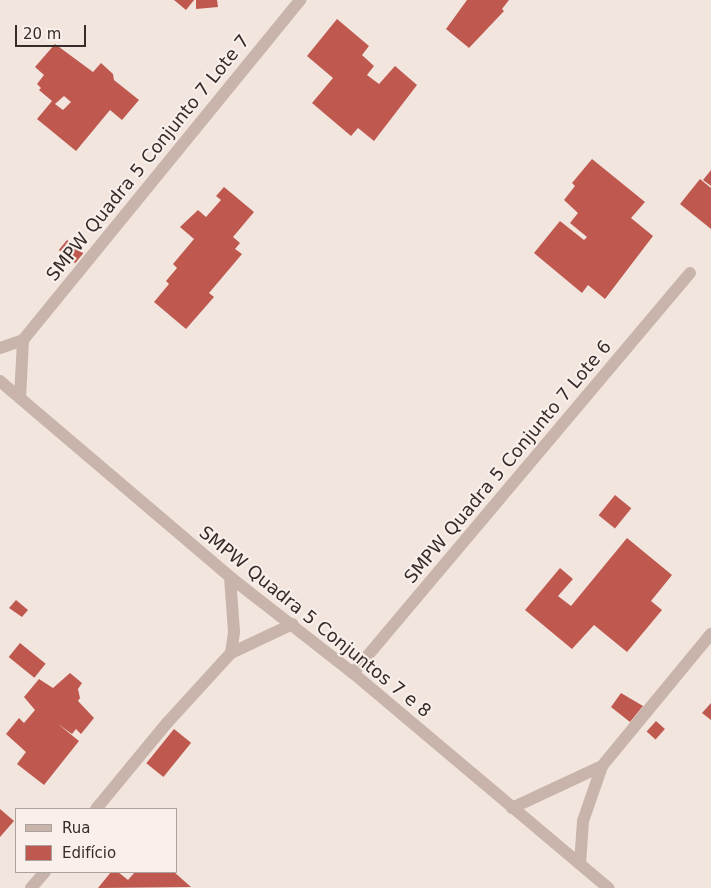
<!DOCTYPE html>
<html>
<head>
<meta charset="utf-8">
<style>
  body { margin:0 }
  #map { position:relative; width:711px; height:888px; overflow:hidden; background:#f1e5de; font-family:"DejaVu Sans",sans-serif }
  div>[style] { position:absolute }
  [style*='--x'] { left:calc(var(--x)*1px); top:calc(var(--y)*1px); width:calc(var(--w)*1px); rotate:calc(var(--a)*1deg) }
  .building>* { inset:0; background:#bf594f; transform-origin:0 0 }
  .minor>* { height:12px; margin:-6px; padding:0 6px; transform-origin:6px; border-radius:6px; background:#c9b4ab }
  span { translate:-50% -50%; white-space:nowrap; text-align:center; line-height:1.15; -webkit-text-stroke:4px #f9f0eb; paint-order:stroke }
  .street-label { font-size:18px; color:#372c2a }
  .legend { position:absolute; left:15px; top:808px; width:162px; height:65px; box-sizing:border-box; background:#f9f0eb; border:1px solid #aba29e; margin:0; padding:6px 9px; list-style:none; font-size:15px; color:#372c2a }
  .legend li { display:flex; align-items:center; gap:10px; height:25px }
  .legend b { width:25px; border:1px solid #aba29e }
  .scale { position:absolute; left:15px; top:25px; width:71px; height:22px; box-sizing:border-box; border:2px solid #372c2a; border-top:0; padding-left:6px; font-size:15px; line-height:18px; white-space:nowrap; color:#372c2a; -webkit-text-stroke:4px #f9f0eb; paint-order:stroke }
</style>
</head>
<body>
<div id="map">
  <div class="building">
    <i style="clip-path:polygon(174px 0,194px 0,186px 10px)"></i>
    <i style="clip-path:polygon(196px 0,217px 0,218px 7px,196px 9px)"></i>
    <i style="clip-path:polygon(467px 0,509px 0,502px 9px,504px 11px,469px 48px,446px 29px)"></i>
    <i style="clip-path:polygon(337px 19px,369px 46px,362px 55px,374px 66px,367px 75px,379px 84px,395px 66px,417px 85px,374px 141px,358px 128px,351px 136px,312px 103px,333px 78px,307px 56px)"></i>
    <i style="clip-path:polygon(evenodd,55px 44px,93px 72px,101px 63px,113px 74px,114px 80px,139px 100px,122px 120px,110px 110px,76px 151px,37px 119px,52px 101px,39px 90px,41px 88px,37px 84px,44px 75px,35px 67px,55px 44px,64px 96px,71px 102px,63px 110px,55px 104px,64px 96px)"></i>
    <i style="clip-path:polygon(592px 159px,645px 202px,631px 218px,653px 236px,605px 299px,588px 285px,582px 293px,534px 253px,560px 221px,584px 240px,587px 237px,570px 223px,578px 213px,564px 200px,575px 186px,572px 183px)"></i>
    <i style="clip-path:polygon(711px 170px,711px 186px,703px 180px)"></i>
    <i style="clip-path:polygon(700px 179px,711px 188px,711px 229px,680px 204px)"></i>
    <i style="clip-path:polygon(224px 187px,254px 212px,233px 237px,240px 243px,235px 249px,242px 254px,209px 293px,214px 297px,186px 329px,154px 302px,169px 284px,166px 281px,177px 268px,173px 264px,194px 239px,180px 227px,198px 210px,206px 217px,221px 200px,216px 196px)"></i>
    <i style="left:67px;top:240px;width:21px;height:13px;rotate:39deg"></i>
    <i style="left:615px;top:495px;width:21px;height:26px;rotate:39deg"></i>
    <i style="clip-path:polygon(627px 538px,672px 575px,651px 601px,662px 610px,627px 652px,594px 625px,572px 649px,525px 610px,560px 568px,573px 579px,558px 596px,571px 606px)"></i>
    <i style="clip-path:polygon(16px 600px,28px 610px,22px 617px,9px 608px)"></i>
    <i style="left:20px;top:643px;width:33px;height:18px;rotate:39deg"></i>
    <i style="clip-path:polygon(70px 673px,82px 683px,78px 689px,80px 698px,78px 701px,94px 718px,81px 734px,76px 729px,72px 734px,58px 724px,79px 741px,44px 785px,17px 764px,26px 752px,6px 734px,19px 718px,24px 723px,35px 710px,24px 697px,39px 679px,53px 688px)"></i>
    <i style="clip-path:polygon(621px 693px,643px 706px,630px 722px,611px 707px)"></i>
    <i style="clip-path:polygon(711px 703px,711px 720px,702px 713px)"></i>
    <i style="left:656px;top:721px;width:12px;height:14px;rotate:42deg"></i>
    <i style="left:174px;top:729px;width:22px;height:44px;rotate:39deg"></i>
    <i style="clip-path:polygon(0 809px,14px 821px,0 837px)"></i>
    <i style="clip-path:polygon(111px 872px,118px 872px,128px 880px,135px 872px,174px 872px,191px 887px,98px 888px)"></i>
  </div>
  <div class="minor">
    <i style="--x:0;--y:348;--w:24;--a:-19"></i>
    <i style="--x:23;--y:340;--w:439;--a:-50.8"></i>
    <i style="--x:0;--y:381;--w:302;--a:40.4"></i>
    <i style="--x:230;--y:577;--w:156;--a:38"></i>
    <i style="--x:353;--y:673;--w:334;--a:40.1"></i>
    <i style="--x:20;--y:398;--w:58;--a:-87"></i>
    <i style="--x:230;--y:577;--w:55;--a:85.8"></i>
    <i style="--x:234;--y:632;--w:21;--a:98"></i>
    <i style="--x:353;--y:673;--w:523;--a:-49.89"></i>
    <i style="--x:512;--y:808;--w:99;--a:-25"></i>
    <i style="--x:96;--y:809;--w:112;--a:-50.5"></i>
    <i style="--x:167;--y:723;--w:95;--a:-47.6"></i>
    <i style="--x:231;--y:653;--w:68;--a:-25.1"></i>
    <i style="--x:580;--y:864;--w:43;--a:-86"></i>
    <i style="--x:583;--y:821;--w:58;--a:-70.9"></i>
    <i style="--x:602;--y:766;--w:171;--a:-50.5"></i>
    <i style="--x:31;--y:888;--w:21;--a:-49"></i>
  </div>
  <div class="street-label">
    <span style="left:148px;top:158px;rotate:-51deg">SMPW Quadra 5 Conjunto 7 Lote 7</span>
    <span style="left:508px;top:462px;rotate:-50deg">SMPW Quadra 5 Conjunto 7 Lote 6</span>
    <span style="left:315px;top:622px;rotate:39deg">SMPW Quadra 5 Conjuntos 7 e 8</span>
  </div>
  <ul class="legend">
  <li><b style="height:6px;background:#c9b4ab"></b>Rua</li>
  <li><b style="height:14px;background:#bf594f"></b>Edifício</li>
  </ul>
  <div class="scale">20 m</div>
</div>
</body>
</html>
